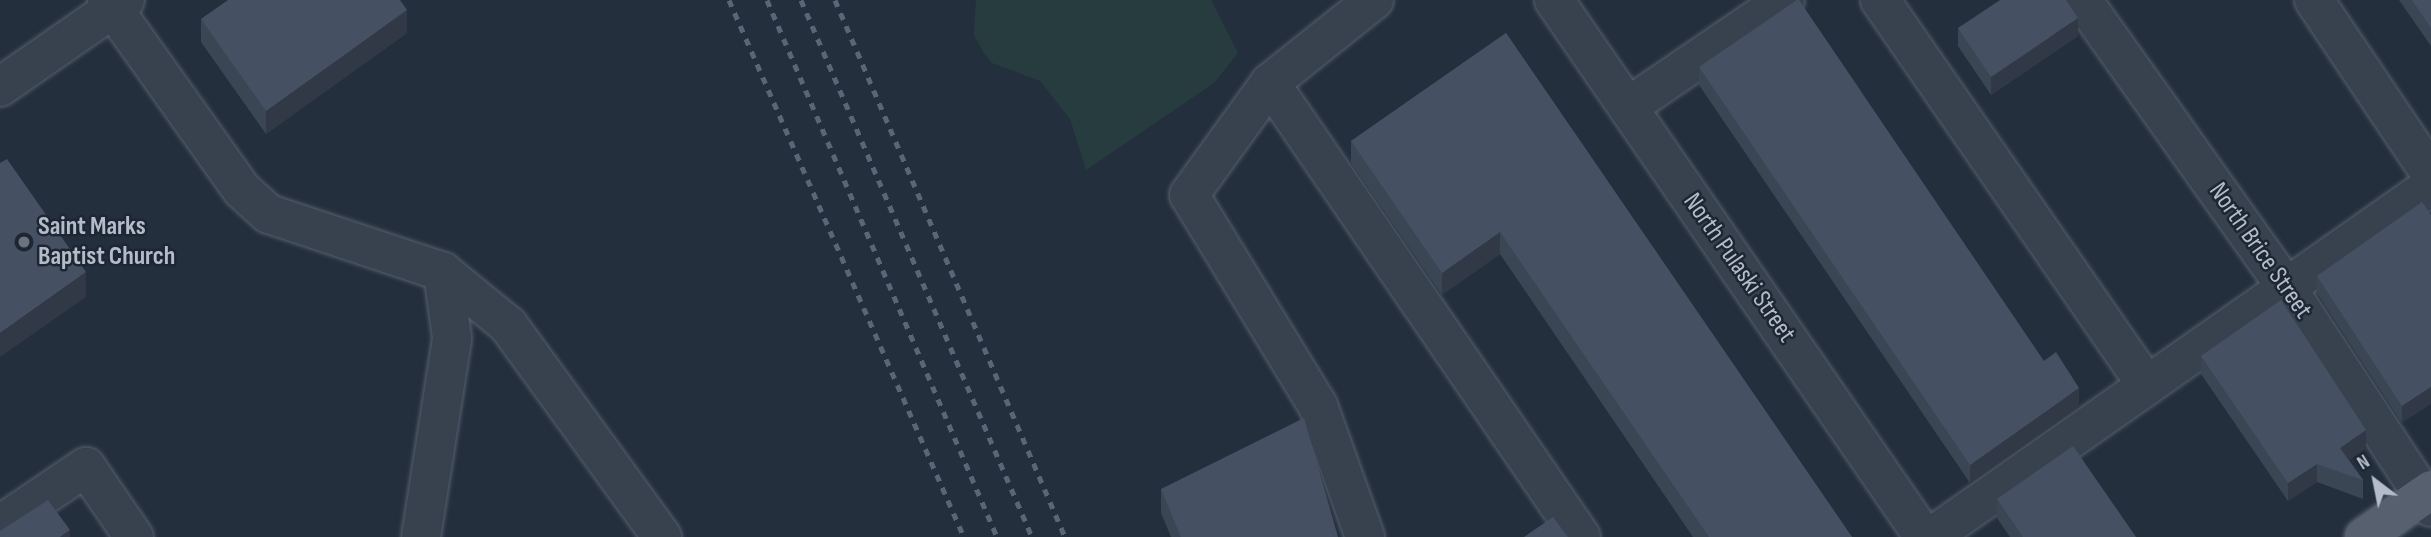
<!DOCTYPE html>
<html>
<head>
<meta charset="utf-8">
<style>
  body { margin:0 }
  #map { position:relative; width:2431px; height:537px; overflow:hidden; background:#242f3e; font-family:"Sofia Sans Condensed",sans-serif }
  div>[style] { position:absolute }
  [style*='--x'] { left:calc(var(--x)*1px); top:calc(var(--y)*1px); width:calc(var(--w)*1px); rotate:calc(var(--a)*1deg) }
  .green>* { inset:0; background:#263c3f }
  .roads { filter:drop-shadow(0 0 2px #565f6c) drop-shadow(0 0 2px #565f6c) }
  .minor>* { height:38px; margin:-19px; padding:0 19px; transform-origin:19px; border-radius:19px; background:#38414e }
  .major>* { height:38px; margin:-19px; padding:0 19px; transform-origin:19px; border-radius:19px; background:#56606e }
  .rail>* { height:5px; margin-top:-2.5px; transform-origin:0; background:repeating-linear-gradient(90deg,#5a6575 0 7px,transparent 0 14px) }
  .wall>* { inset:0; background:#3b4654 }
  .shaded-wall>* { inset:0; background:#303945 }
  .building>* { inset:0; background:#455162 }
  .dots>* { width:19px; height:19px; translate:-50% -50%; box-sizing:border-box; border:4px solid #1d2633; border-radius:50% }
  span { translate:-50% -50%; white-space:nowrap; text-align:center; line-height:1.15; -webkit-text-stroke:5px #1d2633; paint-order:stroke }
  .poi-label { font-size:26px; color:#b4bcc9; font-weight:700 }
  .left { translate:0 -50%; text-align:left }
  .street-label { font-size:26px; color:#b4bcc9 }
  .north { position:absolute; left:2340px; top:446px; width:70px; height:70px; -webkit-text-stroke:5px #1d2633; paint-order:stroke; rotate:328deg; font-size:19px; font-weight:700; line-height:28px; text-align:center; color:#b4bcc9 }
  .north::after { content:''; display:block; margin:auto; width:24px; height:32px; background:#b4bcc9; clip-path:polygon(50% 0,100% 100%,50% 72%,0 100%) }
</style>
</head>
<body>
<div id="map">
  <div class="green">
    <i style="clip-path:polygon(976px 0,1211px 0,1238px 53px,1214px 83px,1086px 170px,1070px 119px,1040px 81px,992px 63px,984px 53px,974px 35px)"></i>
  </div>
  <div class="roads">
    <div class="minor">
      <i style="--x:107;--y:0;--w:233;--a:54.6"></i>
      <i style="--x:242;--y:190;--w:36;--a:42"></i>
      <i style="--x:269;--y:214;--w:183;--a:18.4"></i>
      <i style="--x:443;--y:272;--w:84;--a:39.2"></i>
      <i style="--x:508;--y:325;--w:262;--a:54"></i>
      <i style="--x:1554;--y:0;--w:652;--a:55.43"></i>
      <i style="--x:1880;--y:0;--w:469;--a:55.3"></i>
      <i style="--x:2082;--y:0;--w:354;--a:54.6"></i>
      <i style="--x:2287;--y:288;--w:262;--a:56.7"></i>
      <i style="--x:2314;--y:0;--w:210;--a:56.1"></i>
      <i style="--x:1270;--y:83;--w:550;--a:55.59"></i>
      <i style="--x:0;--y:87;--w:152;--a:-34.8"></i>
      <i style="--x:1628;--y:107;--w:190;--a:-34.3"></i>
      <i style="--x:0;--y:525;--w:104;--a:-34"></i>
      <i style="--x:86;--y:467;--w:85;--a:55.6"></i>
      <i style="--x:421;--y:537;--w:201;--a:-81.1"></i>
      <i style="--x:452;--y:338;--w:67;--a:-97.8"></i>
      <i style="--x:1365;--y:537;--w:139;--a:-109.7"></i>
      <i style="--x:1318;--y:406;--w:247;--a:-121.4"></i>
      <i style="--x:1189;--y:195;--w:138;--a:-54.1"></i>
      <i style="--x:1270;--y:83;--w:133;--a:-38.6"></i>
      <i style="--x:1931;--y:537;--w:611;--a:-35.07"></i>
    </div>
    <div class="major">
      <i style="--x:2364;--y:537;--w:82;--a:-35"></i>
    </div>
  </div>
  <div class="rail">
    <i style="--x:729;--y:0;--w:586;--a:66.37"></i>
    <i style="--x:767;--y:0;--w:584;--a:66.81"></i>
    <i style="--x:801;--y:0;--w:585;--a:66.72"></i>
    <i style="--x:835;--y:0;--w:584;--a:66.81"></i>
  </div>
  <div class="wall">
    <i style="clip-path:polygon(2399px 0,2431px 0,2431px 46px)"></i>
    <i style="clip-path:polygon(201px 19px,407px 33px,266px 134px,201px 42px)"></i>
    <i style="clip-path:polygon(1958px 28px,2078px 36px,1991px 95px,1958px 46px)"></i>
    <i style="clip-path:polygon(1506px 33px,1852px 537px,1693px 537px,1500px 254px,1442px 295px,1351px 163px,1351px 141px)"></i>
    <i style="clip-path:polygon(1699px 67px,2044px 361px,2079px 406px,1970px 483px,1699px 85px)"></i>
    <i style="clip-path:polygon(2431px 215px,2402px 423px,2317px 293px,2317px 276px)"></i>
    <i style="clip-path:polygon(2201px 356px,2366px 448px,2349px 460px,2363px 480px,2363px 499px,2317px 482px,2288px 501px,2201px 374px)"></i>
    <i style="clip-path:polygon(1161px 489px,1338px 537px,1171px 537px,1161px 513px)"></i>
    <i style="clip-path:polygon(1997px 499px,2136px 537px,2010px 537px,1997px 518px)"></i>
  </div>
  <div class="shaded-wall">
    <i style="clip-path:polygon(407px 10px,407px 33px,266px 134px,266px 111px)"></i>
    <i style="clip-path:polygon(2078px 18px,2078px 36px,1991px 95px,1991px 77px)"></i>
    <i style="clip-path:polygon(1500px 232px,1500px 254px,1442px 295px,1442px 273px)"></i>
    <i style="clip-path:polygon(86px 272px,86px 297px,0 357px,0 333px)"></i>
    <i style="clip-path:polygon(2431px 387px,2431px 404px,2402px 423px,2402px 406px)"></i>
    <i style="clip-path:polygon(2079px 388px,2079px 406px,1970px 483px,1970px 465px)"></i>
    <i style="clip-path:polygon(2366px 430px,2366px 448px,2340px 466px,2340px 448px)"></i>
    <i style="clip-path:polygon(2317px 464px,2317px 482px,2288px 501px,2288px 483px)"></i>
    <i style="clip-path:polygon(70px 530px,70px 537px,60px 537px)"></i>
  </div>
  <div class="building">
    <i style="clip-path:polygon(228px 0,400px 0,407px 10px,266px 111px,201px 19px)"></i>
    <i style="clip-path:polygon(1797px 0,1799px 0,2044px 361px,2056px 352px,2079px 388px,1970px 465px,1699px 67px)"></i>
    <i style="clip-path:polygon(2000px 0,2066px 0,2078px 18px,1991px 77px,1958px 28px)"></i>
    <i style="clip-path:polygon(2412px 0,2431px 0,2431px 28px)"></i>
    <i style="clip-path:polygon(1506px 33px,1852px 537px,1709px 537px,1500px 232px,1442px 273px,1351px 141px)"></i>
    <i style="clip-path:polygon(7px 159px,86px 272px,0 333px,0 163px)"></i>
    <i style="clip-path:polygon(2422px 202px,2431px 215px,2431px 387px,2402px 406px,2317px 276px)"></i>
    <i style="clip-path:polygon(2281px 300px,2366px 430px,2340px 448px,2363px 480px,2317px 464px,2288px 483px,2201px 356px)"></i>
    <i style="clip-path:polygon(1304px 418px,1338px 537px,1181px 537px,1161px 489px)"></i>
    <i style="clip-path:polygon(2073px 446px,2136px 537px,2023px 537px,1997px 499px)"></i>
    <i style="clip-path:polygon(48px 500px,70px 530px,60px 537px,0 537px,0 531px)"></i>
    <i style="clip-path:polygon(1553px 517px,1568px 537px,1524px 537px)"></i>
  </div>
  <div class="dots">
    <i style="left:24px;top:242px;background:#6b7280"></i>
  </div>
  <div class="poi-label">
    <span class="left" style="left:38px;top:242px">Saint Marks<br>Baptist Church</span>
  </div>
  <div class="street-label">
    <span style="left:2260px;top:251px;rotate:55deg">North Brice Street</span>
    <span style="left:1739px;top:268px;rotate:55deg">North Pulaski Street</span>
  </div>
  <div class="north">N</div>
</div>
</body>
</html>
